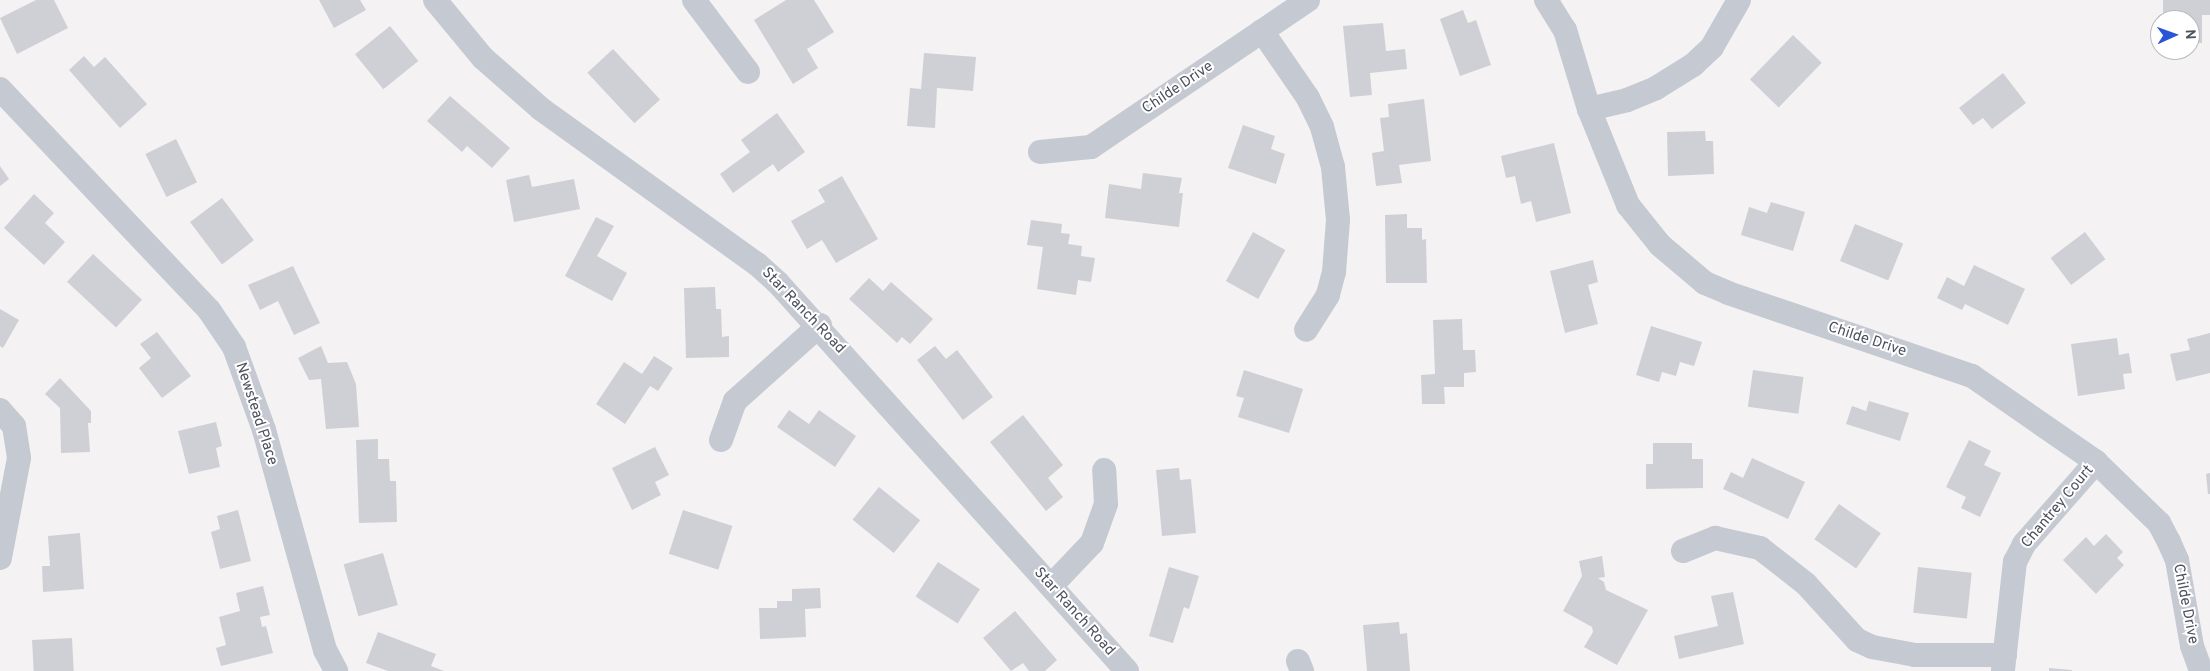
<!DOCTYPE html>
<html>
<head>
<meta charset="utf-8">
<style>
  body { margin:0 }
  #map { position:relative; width:2210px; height:671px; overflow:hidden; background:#f4f2f2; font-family:Overpass,sans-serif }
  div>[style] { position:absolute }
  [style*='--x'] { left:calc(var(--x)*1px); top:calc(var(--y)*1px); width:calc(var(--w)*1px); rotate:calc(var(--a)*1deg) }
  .building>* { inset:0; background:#cfd0d6; transform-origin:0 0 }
  .minor>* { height:24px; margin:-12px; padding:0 12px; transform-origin:12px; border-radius:12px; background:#c4c9d2 }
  span { translate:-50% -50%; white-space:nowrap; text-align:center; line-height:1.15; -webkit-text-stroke:4px #fff; paint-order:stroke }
  .street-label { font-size:15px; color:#4b515e }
  .north { position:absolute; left:2150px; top:10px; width:50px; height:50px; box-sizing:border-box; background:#fff; border:1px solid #b7b9bf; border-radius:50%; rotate:88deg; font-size:14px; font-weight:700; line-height:20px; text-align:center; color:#4b515e }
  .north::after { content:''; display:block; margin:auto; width:18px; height:22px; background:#2955d7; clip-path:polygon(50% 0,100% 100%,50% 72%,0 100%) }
</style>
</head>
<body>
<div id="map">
  <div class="building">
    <i style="clip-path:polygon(36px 0,54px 0,68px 28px,17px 54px,0 18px)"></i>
    <i style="clip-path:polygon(319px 0,360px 0,366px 10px,334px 28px)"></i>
    <i style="clip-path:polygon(786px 0,814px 0,834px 32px,807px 49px,818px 68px,793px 84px,754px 20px)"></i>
    <i style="clip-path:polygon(2163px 0,2210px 0,2210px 15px,2202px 15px,2202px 43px,2190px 43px,2190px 20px,2163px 20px)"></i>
    <i style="clip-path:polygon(1463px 10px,1468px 23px,1476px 20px,1491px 65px,1460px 76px,1440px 19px)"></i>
    <i style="clip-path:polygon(1383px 23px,1386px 51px,1405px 49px,1407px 69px,1370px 73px,1372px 95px,1350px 97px,1343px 26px)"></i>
    <i style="left:390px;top:26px;width:45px;height:45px;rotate:51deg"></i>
    <i style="left:1793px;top:35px;width:40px;height:62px;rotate:44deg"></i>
    <i style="left:613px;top:49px;width:69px;height:35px;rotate:47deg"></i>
    <i style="clip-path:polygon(924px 53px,976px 57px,973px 91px,937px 88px,935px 128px,907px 126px,910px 88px,921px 89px)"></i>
    <i style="clip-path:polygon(84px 56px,94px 67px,105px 57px,147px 104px,120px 128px,69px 70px)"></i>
    <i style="clip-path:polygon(2003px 73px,2026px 103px,1992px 129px,1983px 118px,1973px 125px,1959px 108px)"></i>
    <i style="clip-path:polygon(450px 96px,510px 148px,492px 168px,467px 146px,462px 152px,427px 121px)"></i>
    <i style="clip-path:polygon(1424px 99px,1431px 161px,1399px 165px,1402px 183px,1376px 186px,1372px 153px,1384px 151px,1380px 118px,1389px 117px,1388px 104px)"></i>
    <i style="clip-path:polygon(777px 113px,805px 152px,778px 172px,773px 164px,733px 193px,720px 174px,750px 152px,741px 140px)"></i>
    <i style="clip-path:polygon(1243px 125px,1275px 136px,1271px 149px,1285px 154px,1276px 184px,1228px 168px)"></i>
    <i style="clip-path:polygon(1705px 131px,1706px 141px,1713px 141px,1714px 174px,1668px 176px,1667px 132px)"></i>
    <i style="left:176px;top:139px;width:48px;height:34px;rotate:64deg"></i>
    <i style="clip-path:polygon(1554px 143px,1571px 213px,1536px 222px,1531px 201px,1521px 204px,1515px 176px,1506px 178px,1501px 156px)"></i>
    <i style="clip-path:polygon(0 166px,9px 179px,0 186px)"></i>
    <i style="clip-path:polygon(1143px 173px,1182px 178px,1179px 193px,1183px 193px,1179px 227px,1105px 218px,1109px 184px,1141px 189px)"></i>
    <i style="clip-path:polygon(529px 175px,532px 187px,574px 179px,580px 209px,514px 222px,506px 180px)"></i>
    <i style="clip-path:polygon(842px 176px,878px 239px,836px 263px,822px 240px,807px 249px,791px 221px,825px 202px,818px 190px)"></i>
    <i style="clip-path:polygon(34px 194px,54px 213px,45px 223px,65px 242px,44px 265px,4px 228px)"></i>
    <i style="left:222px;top:198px;width:53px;height:40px;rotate:53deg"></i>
    <i style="clip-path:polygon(1771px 202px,1805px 212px,1793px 251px,1741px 235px,1749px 207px,1767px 213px)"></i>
    <i style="clip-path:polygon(1407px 214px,1407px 228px,1422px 228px,1422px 240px,1426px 239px,1427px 283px,1386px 283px,1385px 215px)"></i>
    <i style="clip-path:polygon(596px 217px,614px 226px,597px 256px,627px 273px,612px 301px,565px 276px)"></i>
    <i style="clip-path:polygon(1031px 220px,1062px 224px,1061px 233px,1070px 234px,1068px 244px,1082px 246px,1081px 256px,1095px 258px,1091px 282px,1078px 280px,1076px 295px,1037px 289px,1043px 247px,1027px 245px)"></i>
    <i style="left:1855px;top:224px;width:52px;height:40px;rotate:22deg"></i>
    <i style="left:1253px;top:232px;width:37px;height:56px;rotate:29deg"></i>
    <i style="left:2085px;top:232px;width:34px;height:43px;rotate:53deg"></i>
    <i style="left:93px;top:254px;width:67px;height:38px;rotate:43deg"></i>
    <i style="clip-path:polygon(1593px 260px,1598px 282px,1588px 285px,1598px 324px,1565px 333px,1550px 271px)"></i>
    <i style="clip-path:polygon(1974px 265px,2025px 289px,2008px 325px,1965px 304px,1962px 310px,1937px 298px,1947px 277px,1964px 286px)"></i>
    <i style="clip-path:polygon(293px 266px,320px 323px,294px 335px,278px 301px,260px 310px,248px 285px)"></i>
    <i style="clip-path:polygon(869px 278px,883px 291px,891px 282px,933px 319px,910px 344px,902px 337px,897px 343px,849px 299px)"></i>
    <i style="clip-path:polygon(715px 287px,716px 309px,721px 309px,722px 337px,729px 336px,729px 357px,686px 358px,684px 288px)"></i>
    <i style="clip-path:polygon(0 309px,19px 320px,3px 348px,0 346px)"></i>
    <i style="clip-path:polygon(1462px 319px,1463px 350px,1475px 350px,1476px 372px,1464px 373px,1464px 387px,1444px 387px,1445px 404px,1422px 404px,1421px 375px,1435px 374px,1433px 320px)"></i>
    <i style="clip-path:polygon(1651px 326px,1702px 342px,1694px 366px,1680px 362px,1676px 376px,1662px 372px,1659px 382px,1636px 375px)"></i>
    <i style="clip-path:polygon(157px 332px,191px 376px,162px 398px,139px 368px,151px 358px,140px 344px)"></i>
    <i style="clip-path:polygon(2210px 333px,2210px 373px,2176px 381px,2170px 354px,2190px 350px,2187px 339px)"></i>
    <i style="clip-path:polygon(2117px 338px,2119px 355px,2129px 353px,2132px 373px,2123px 374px,2125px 389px,2078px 396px,2071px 344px)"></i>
    <i style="clip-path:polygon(321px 346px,328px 363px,347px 362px,356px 384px,359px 427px,326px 429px,321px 379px,309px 380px,298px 358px)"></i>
    <i style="clip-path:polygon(935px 346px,946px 359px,957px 350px,993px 397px,963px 420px,917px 360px)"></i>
    <i style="clip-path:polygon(654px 356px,673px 368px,658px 391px,650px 386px,625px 424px,596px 404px,624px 362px,642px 374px)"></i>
    <i style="clip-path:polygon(1244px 370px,1303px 389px,1289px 433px,1238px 417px,1244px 398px,1236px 396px)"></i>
    <i style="left:1753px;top:370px;width:51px;height:37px;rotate:8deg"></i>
    <i style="clip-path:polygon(60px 378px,91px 411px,91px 423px,88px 423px,90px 452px,61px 453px,60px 408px,45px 394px)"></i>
    <i style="clip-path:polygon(1869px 401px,1909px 413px,1900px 441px,1846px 424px,1852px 406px,1866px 411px)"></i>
    <i style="clip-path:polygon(789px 410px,809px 424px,819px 410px,856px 436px,835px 467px,777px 427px)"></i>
    <i style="clip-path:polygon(1023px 415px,1063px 465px,1048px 478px,1063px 497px,1046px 511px,990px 442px)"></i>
    <i style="clip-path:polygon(216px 422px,222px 446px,216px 448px,220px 467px,189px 474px,178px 431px)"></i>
    <i style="clip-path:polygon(378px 439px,378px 459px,389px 459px,390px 481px,396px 481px,397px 522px,359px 523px,356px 440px)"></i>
    <i style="clip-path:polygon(1969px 440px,1991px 451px,1984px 465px,2001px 473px,1980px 517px,1961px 508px,1966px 497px,1946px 487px)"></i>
    <i style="clip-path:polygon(1653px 443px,1692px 443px,1692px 459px,1703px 459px,1703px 488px,1646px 489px,1646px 464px,1653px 464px)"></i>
    <i style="clip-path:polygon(655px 447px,669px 475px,655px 482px,661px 495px,632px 510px,612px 468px)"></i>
    <i style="clip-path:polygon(1752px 458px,1805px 482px,1788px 519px,1723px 489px,1731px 472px,1743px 478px)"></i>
    <i style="clip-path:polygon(1179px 468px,1180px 480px,1191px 479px,1196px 533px,1162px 536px,1156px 470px)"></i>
    <i style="clip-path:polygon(2210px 473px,2210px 494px,2208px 494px,2206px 474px)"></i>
    <i style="left:879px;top:487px;width:53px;height:42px;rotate:39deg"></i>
    <i style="left:1839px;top:504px;width:51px;height:43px;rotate:35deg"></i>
    <i style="clip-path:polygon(238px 510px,251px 561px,220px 569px,211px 532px,220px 529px,217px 516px)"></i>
    <i style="left:683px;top:510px;width:52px;height:46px;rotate:18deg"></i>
    <i style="clip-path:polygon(80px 533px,84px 589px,43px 592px,42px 566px,50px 566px,48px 536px)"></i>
    <i style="clip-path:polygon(2106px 534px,2123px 552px,2117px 558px,2124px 565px,2096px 594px,2063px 560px,2086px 537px,2094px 546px)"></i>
    <i style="left:383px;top:553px;width:54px;height:41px;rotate:74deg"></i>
    <i style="clip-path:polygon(1602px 556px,1605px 577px,1598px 578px,1604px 582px,1606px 590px,1648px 610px,1617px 665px,1584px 647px,1593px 632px,1592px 627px,1563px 611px,1582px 576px,1579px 561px)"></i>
    <i style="left:938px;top:562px;width:50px;height:41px;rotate:33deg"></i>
    <i style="clip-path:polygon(1169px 567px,1199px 576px,1189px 609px,1184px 607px,1173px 643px,1149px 636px)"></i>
    <i style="left:1918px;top:567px;width:54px;height:46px;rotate:6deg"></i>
    <i style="clip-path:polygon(263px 586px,270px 615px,260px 617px,262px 627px,266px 626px,273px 653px,221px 666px,216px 648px,226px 645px,219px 617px,240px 611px,236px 593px)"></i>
    <i style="clip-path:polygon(820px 588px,821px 608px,805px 609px,806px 637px,760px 639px,759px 608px,777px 608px,777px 601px,792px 601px,792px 589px)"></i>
    <i style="clip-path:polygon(1733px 592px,1744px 644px,1679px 659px,1674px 636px,1718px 626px,1711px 596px)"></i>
    <i style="clip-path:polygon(1015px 611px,1057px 660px,1045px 671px,1029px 671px,1023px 663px,1011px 671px,983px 638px)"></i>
    <i style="clip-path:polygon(1399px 622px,1400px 634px,1407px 633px,1410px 671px,1367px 671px,1363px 625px)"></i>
    <i style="clip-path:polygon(378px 632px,436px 654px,431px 666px,444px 671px,388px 671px,366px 663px)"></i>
    <i style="left:72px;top:638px;width:33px;height:40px;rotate:87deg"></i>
    <i style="clip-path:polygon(2049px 668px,2072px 670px,2072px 671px,2049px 671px)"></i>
  </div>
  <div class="minor">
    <i style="--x:435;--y:0;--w:75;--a:50.4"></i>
    <i style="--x:483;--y:58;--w:77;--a:41.3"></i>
    <i style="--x:541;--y:109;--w:266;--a:35.7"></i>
    <i style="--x:757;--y:264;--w:28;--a:42"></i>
    <i style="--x:778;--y:283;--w:522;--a:48.03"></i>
    <i style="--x:694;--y:0;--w:90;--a:53.1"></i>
    <i style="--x:1546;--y:0;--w:36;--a:58"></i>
    <i style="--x:1565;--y:30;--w:83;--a:73.1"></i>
    <i style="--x:1589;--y:109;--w:104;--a:67.9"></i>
    <i style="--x:1628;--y:205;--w:51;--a:51.3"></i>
    <i style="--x:1660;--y:245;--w:59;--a:40.2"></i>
    <i style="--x:1705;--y:283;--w:25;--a:23"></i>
    <i style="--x:1728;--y:293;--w:258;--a:18.8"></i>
    <i style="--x:1972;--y:376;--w:151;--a:34.7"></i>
    <i style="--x:2096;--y:462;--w:88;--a:44.1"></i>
    <i style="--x:2159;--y:523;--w:21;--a:62"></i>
    <i style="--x:2169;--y:542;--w:20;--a:66"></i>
    <i style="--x:2177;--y:560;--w:87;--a:80.1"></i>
    <i style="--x:2192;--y:646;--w:27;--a:70"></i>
    <i style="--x:1262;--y:31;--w:81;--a:55.5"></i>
    <i style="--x:1308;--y:98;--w:32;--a:64"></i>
    <i style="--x:1322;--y:127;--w:41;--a:74.6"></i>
    <i style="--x:1333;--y:167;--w:53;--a:84.6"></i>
    <i style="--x:1338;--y:220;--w:52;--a:94.4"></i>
    <i style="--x:1334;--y:272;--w:24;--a:105"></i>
    <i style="--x:1328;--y:295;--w:41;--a:122.2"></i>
    <i style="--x:0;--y:89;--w:304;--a:46.6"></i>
    <i style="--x:209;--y:310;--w:45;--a:56"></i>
    <i style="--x:234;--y:347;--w:88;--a:70.1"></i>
    <i style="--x:264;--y:430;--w:228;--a:74.5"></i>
    <i style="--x:325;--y:650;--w:24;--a:62"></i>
    <i style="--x:1589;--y:109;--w:39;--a:-13"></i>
    <i style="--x:1627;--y:100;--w:31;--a:-22"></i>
    <i style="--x:1656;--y:88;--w:44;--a:-31.9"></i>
    <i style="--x:1693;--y:65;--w:26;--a:-43"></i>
    <i style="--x:1712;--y:47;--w:54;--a:-60.1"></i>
    <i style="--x:1040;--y:152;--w:51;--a:-5.6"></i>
    <i style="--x:1091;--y:147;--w:262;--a:-34.1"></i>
    <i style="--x:0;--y:410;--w:21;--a:49"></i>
    <i style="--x:14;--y:426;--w:32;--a:81"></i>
    <i style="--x:19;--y:458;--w:102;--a:100.8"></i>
    <i style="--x:721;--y:440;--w:41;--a:-70.3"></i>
    <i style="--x:735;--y:401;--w:114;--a:-41.8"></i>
    <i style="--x:1683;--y:551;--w:35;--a:-22"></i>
    <i style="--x:1715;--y:538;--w:46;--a:12.5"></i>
    <i style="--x:1760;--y:548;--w:58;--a:38"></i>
    <i style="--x:1806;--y:584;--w:76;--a:47.7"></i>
    <i style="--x:1857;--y:640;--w:17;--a:25"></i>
    <i style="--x:1872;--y:647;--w:44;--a:10.5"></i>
    <i style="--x:1915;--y:655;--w:90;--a:0"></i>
    <i style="--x:1051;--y:586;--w:59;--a:-46.4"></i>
    <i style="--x:1092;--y:543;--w:41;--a:-70.3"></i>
    <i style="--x:1106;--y:504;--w:34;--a:-93"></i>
    <i style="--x:1298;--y:661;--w:11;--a:68"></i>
    <i style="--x:2003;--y:670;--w:109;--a:-83.7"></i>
    <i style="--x:2015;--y:562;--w:20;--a:-63"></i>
    <i style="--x:2024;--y:544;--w:109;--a:-48.7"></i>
  </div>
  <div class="street-label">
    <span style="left:1178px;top:88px;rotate:-34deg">Childe Drive</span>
    <span style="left:803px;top:311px;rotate:46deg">Star Ranch Road</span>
    <span style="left:1867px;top:340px;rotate:18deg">Childe Drive</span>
    <span style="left:256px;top:414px;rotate:72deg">Newstead Place</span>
    <span style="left:2058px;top:507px;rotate:-50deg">Chantrey Court</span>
    <span style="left:2185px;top:604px;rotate:79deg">Childe Drive</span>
    <span style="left:1074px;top:612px;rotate:48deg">Star Ranch Road</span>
  </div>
  <div class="north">N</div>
</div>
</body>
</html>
